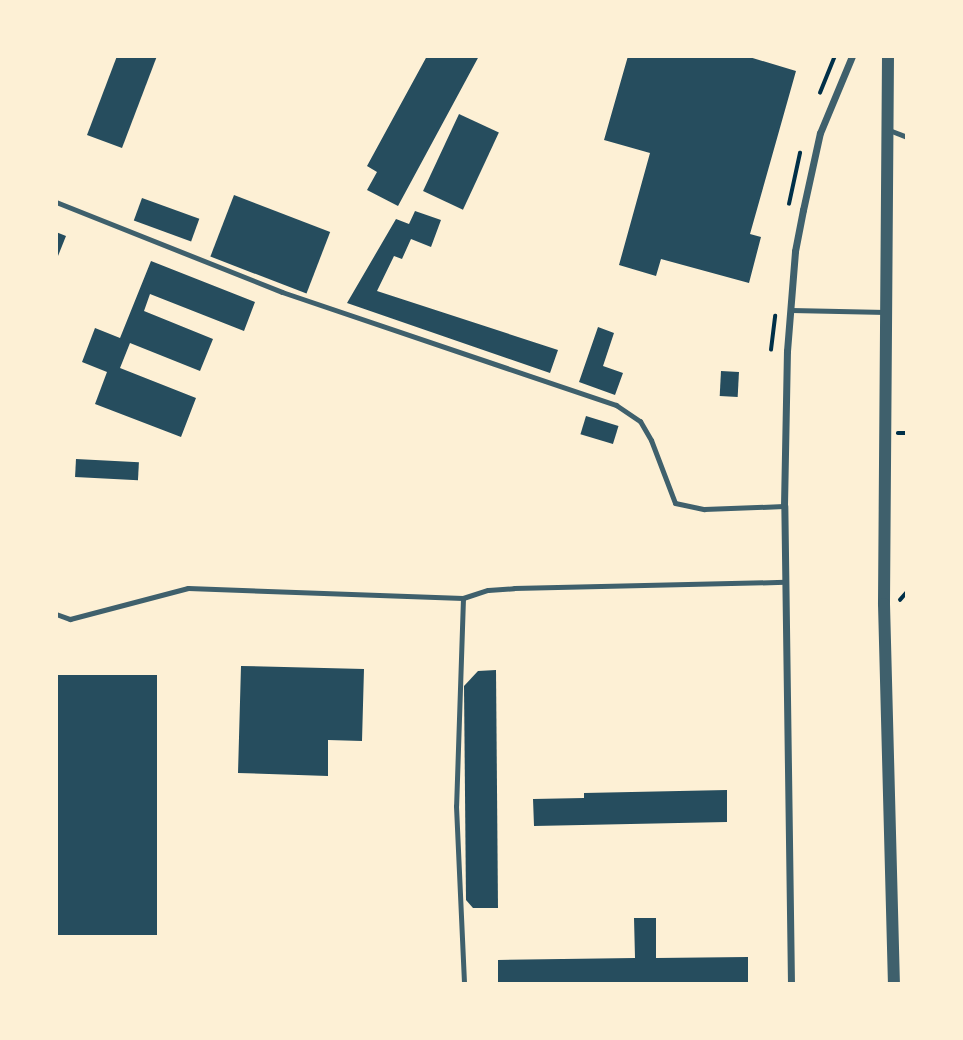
<!DOCTYPE html>
<html>
<head>
<meta charset="utf-8">
<style>
  body { margin:0 }
  #map { position:relative; width:963px; height:1040px; overflow:hidden; background:#fdf0d5; font-family:"PT Sans Narrow",sans-serif }
  div>[style] { position:absolute }
  [style*='--x'] { left:calc(var(--x)*1px); top:calc(var(--y)*1px); width:calc(var(--w)*1px); rotate:calc(var(--a)*1deg) }
  .building>* { inset:0; background:#264d5e; transform-origin:0 0 }
  .path>* { height:3.5px; margin:-1.75px; padding:0 1.75px; transform-origin:1.75px; border-radius:1.75px; background:#003049 }
  .service>* { height:5px; margin:-2.5px; padding:0 2.5px; transform-origin:2.5px; border-radius:2.5px; background:#3f606c }
  .minor>* { height:7px; margin:-3.5px; padding:0 3.5px; transform-origin:3.5px; border-radius:3.5px; background:#3f606c }
  .tertiary>* { height:12px; margin:-6px; padding:0 6px; transform-origin:6px; border-radius:6px; background:#3f606c }
  span { translate:-50% -50%; white-space:nowrap; text-align:center; line-height:1.15; -webkit-text-stroke:5px #fdf0d5; paint-order:stroke }
  .frame { position:absolute; inset:0; border:58px solid #fdf0d5; pointer-events:none }
</style>
</head>
<body>
<div id="map">
  <div class="building">
    <i style="clip-path:polygon(117px 56px,157px 56px,122px 148px,87px 135px)"></i>
    <i style="clip-path:polygon(427px 56px,479px 56px,398px 206px,367px 190px,377px 172px,367px 166px)"></i>
    <i style="clip-path:polygon(628px 56px,746px 56px,796px 71px,750px 234px,761px 237px,749px 283px,661px 259px,656px 276px,619px 265px,650px 153px,604px 140px)"></i>
    <i style="left:459px;top:114px;width:44px;height:85px;rotate:25deg"></i>
    <i style="left:234px;top:195px;width:103px;height:66px;rotate:21deg"></i>
    <i style="left:142px;top:198px;width:61px;height:24px;rotate:20deg"></i>
    <i style="clip-path:polygon(415px 211px,441px 220px,431px 247px,411px 239px,402px 259px,394px 256px,377px 291px,558px 350px,550px 373px,347px 303px,396px 219px,409px 224px)"></i>
    <i style="clip-path:polygon(56px 232px,66px 236px,56px 261px)"></i>
    <i style="clip-path:polygon(151px 261px,255px 302px,244px 331px,150px 294px,144px 311px,213px 339px,200px 371px,130px 343px,120px 368px,196px 398px,181px 437px,95px 404px,107px 372px,82px 362px,95px 328px,120px 338px)"></i>
    <i style="clip-path:polygon(598px 327px,614px 333px,603px 366px,623px 373px,615px 395px,579px 382px)"></i>
    <i style="left:721px;top:371px;width:18px;height:25px;rotate:3deg"></i>
    <i style="left:586px;top:416px;width:34px;height:19px;rotate:17deg"></i>
    <i style="left:76px;top:459px;width:63px;height:18px;rotate:3deg"></i>
    <i style="clip-path:polygon(241px 666px,364px 669px,362px 741px,328px 740px,328px 776px,238px 773px)"></i>
    <i style="clip-path:polygon(496px 670px,498px 908px,473px 908px,466px 900px,464px 686px,478px 671px)"></i>
    <i style="left:56px;top:675px;width:101px;height:260px"></i>
    <i style="clip-path:polygon(727px 790px,727px 822px,534px 826px,533px 799px,584px 798px,584px 793px)"></i>
    <i style="clip-path:polygon(634px 918px,656px 918px,656px 958px,748px 957px,748px 984px,498px 984px,498px 960px,635px 958px)"></i>
  </div>
  <div class="path">
    <i style="--x:820;--y:93;--w:40;--a:-68"></i>
    <i style="--x:789;--y:204;--w:52;--a:-77.8"></i>
    <i style="--x:771;--y:350;--w:34;--a:-83"></i>
    <i style="--x:898;--y:433;--w:9;--a:0"></i>
    <i style="--x:900;--y:600;--w:11;--a:-49"></i>
  </div>
  <div class="service">
    <i style="--x:889;--y:130;--w:19;--a:21"></i>
    <i style="--x:56;--y:202;--w:243;--a:21.7"></i>
    <i style="--x:282;--y:292;--w:353;--a:18.7"></i>
    <i style="--x:616;--y:405;--w:29;--a:34"></i>
    <i style="--x:640;--y:421;--w:22;--a:60"></i>
    <i style="--x:651;--y:440;--w:67;--a:69.1"></i>
    <i style="--x:675;--y:503;--w:30;--a:12"></i>
    <i style="--x:704;--y:509;--w:80;--a:-2.1"></i>
    <i style="--x:791;--y:310;--w:95;--a:1.2"></i>
    <i style="--x:463;--y:598;--w:208;--a:91.9"></i>
    <i style="--x:456;--y:806;--w:178;--a:87.4"></i>
    <i style="--x:56;--y:614;--w:15;--a:20"></i>
    <i style="--x:70;--y:619;--w:122;--a:-14.7"></i>
    <i style="--x:188;--y:588;--w:275;--a:2.1"></i>
    <i style="--x:463;--y:598;--w:26;--a:-18"></i>
    <i style="--x:488;--y:590;--w:26;--a:-4"></i>
    <i style="--x:514;--y:588;--w:271;--a:-1.3"></i>
  </div>
  <div class="minor">
    <i style="--x:791;--y:984;--w:478;--a:-90.8"></i>
    <i style="--x:784;--y:506;--w:155;--a:-88.9"></i>
    <i style="--x:787;--y:351;--w:100;--a:-85.4"></i>
    <i style="--x:795;--y:251;--w:42;--a:-79"></i>
    <i style="--x:803;--y:210;--w:79;--a:-77.6"></i>
    <i style="--x:820;--y:133;--w:83;--a:-67.4"></i>
  </div>
  <div class="tertiary">
    <i style="--x:888;--y:56;--w:548;--a:90.42"></i>
    <i style="--x:884;--y:604;--w:380;--a:88.5"></i>
  </div>
  <div class="frame"></div>
</div>
</body>
</html>
